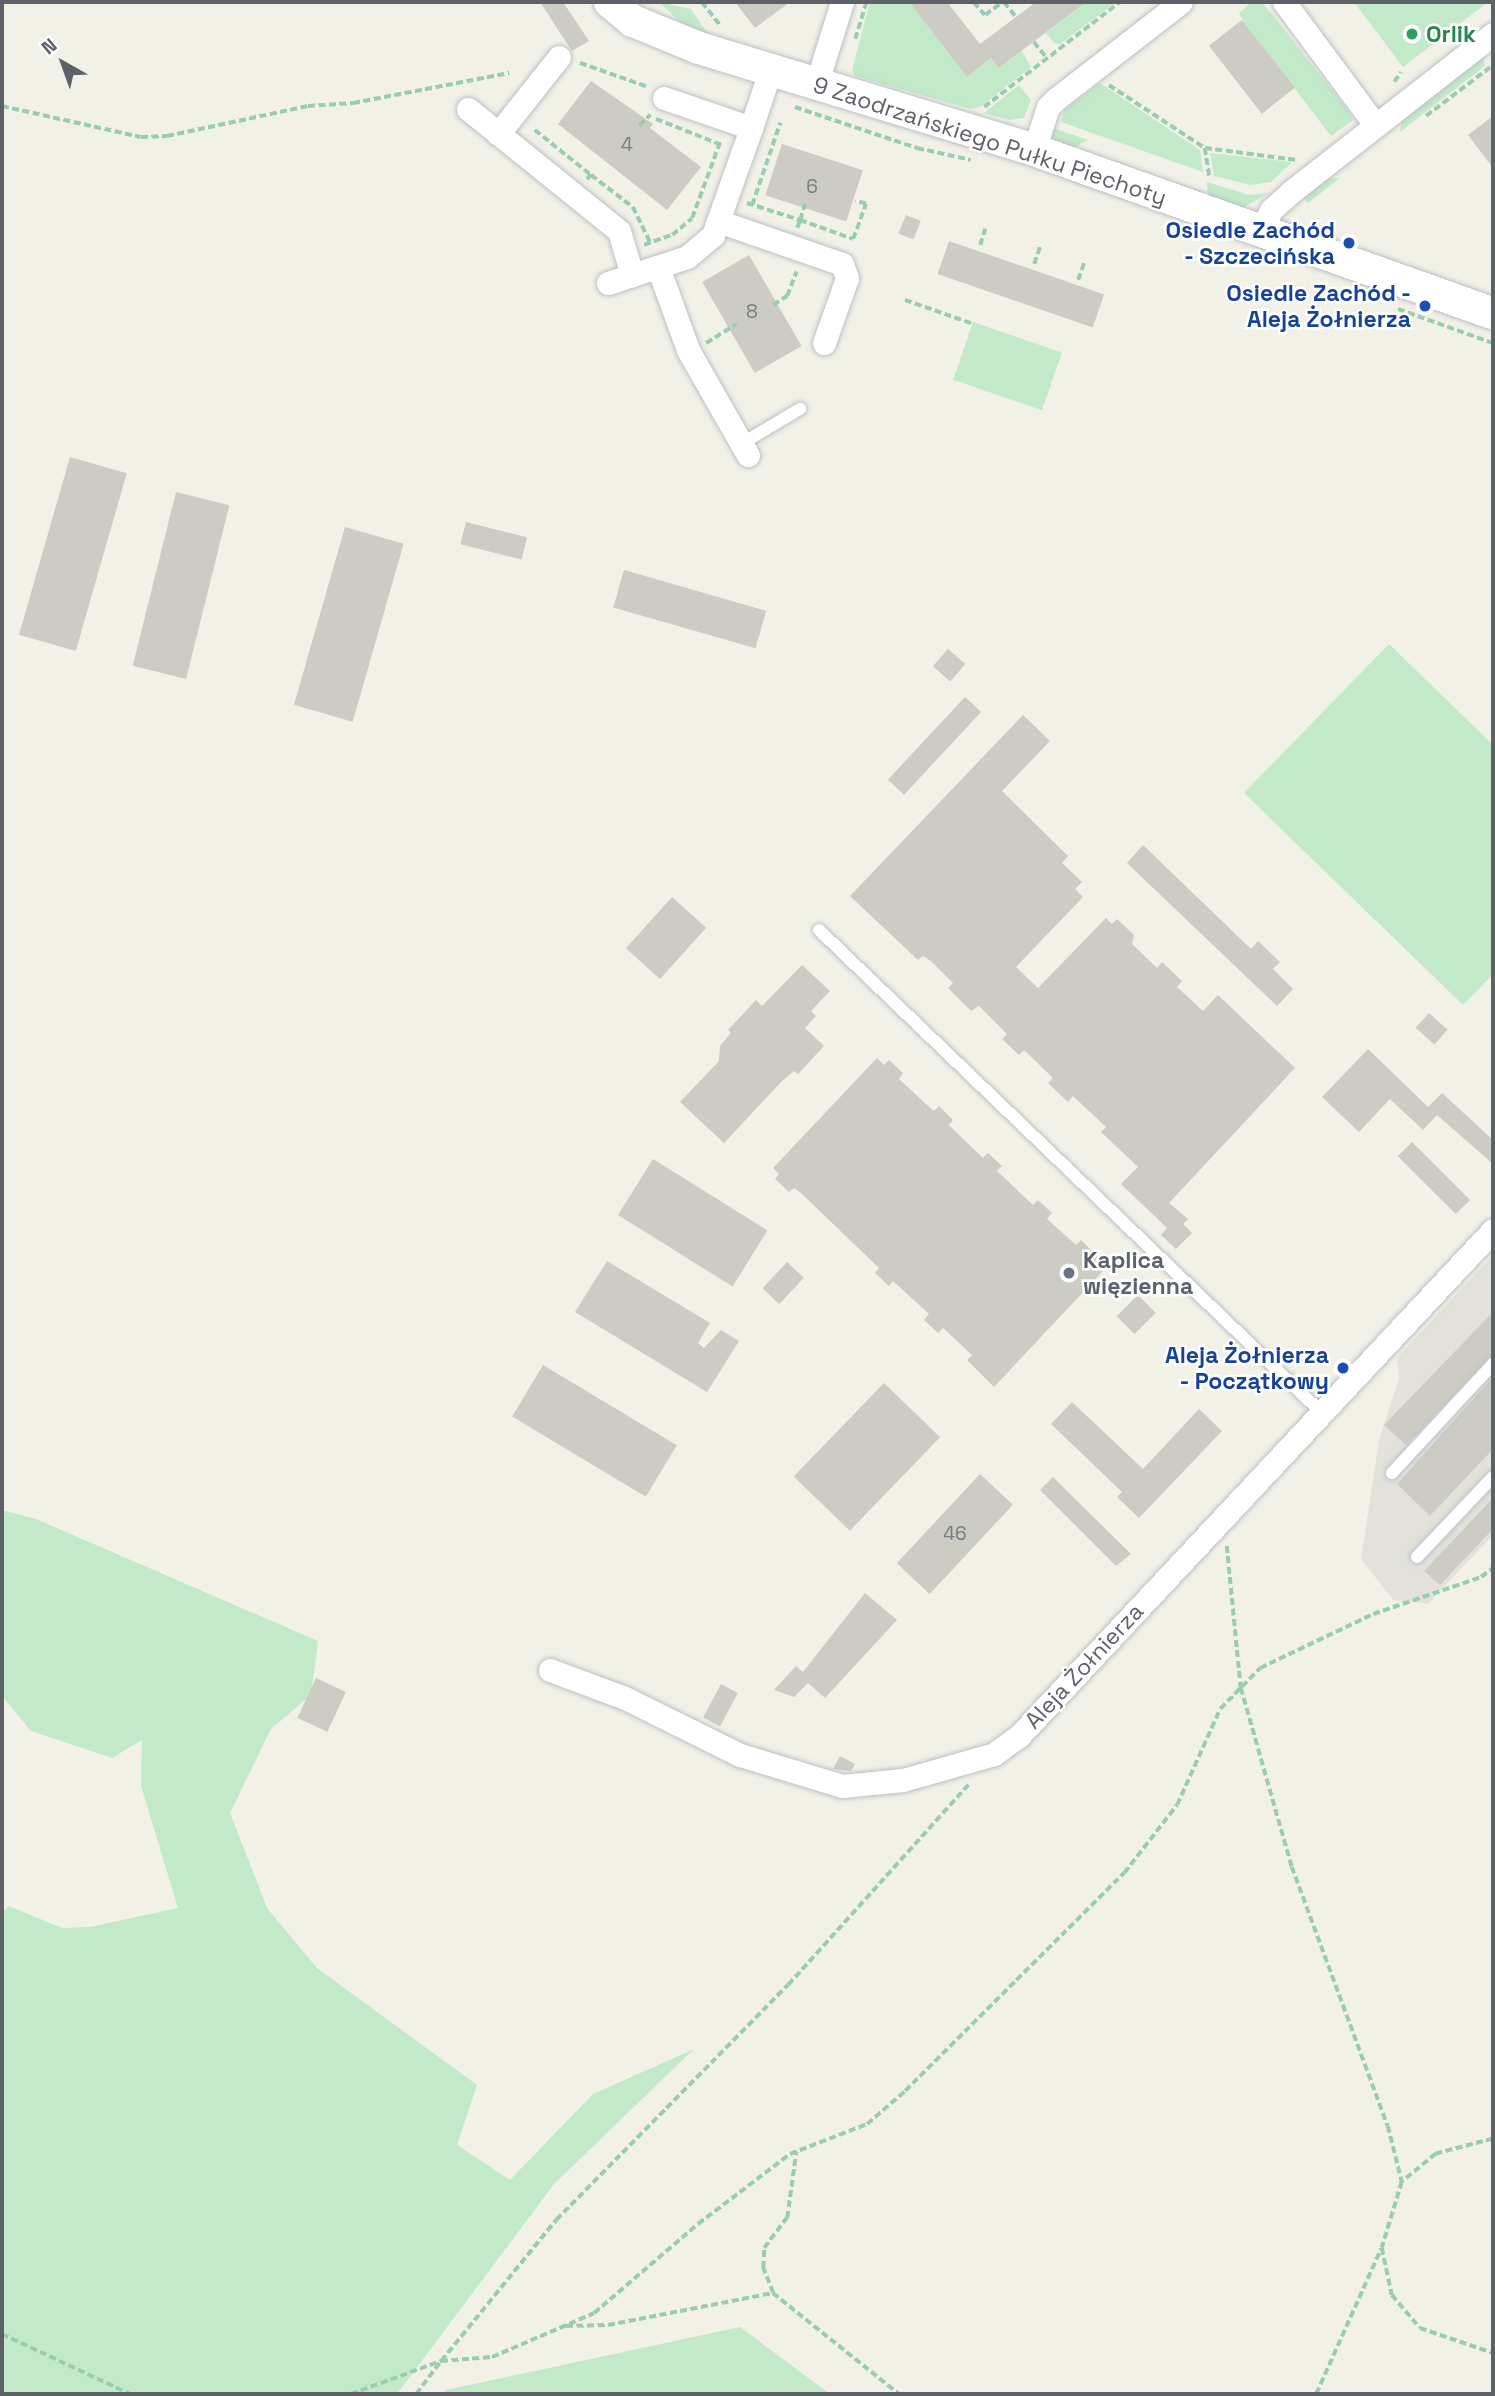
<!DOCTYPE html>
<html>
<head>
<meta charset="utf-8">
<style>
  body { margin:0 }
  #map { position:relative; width:1495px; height:2396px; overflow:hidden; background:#f1f1e7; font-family:"Space Grotesk",sans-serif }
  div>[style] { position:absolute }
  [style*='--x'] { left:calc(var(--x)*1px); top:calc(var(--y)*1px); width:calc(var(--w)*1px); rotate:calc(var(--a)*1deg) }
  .industrial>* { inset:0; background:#e2e2db }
  .green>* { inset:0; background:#c2eac9; transform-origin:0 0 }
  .building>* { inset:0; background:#cccbc4; transform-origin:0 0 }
  .path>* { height:3.5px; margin-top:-1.75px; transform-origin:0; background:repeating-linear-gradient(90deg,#9accb1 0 7px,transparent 0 10.5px) }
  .roads { filter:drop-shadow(0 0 2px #bebfc6) drop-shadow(0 0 2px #bebfc6) }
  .lane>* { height:12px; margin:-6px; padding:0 6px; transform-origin:6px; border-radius:6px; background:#fff }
  .street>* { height:23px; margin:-11.5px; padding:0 11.5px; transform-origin:11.5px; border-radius:11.5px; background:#fff }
  .secondary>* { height:32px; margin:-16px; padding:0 16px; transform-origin:16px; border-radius:16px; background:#fff }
  .dots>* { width:19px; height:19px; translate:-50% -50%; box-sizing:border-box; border:4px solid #fff; border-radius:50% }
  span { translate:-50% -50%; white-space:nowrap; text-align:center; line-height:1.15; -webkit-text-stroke:5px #fff; paint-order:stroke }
  .number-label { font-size:19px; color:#7a7c7f }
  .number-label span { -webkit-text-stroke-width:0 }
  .leisure-label { font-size:23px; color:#27864d; font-weight:700 }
  .left { translate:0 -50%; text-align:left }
  .street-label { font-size:23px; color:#5e6168 }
  .transit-label { font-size:23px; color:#164399; font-weight:700 }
  .right { translate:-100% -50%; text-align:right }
  .worship-label { font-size:23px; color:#5b616d; font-weight:700 }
  .frame { position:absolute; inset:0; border:4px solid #5e6168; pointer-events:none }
  .north { position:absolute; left:28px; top:28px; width:70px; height:70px; -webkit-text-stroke:5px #fff; paint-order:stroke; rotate:320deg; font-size:19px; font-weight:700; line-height:28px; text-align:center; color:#5e6168 }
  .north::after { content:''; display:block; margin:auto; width:24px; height:32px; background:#5e6168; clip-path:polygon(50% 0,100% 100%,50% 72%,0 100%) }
</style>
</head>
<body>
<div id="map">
  <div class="industrial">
    <i style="clip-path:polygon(1493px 1255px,1493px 1535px,1428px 1604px,1393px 1600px,1361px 1559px,1379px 1440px,1399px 1378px,1397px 1358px)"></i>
  </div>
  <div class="green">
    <i style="clip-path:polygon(659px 2px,691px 9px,707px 33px,682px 24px)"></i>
    <i style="clip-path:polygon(870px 2px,909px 2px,967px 77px,991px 58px,999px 68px,1022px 51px,1031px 67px,980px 107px,970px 109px,855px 76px,852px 70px)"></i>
    <i style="clip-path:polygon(1086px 2px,1116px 2px,1060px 44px,1054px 43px,1046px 33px)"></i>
    <i style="clip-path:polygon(1252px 2px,1262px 3px,1272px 14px,1350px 113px,1353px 120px,1331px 136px,1243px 21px,1239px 13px)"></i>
    <i style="clip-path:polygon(1354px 2px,1488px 2px,1403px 67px)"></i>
    <i style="clip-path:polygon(1482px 55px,1485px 66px,1400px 132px,1402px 118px)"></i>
    <i style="clip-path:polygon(1100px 83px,1200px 150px,1203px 172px,1061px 122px,1064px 110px)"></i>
    <i style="clip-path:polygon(1019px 85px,1031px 100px,1024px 118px,1009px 120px,984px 113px)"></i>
    <i style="clip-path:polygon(1050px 127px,1088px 140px,1067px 151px,1047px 142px)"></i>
    <i style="clip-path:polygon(1210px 153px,1292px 162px,1271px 182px,1250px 185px,1214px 176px)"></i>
    <i style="clip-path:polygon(1322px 178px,1340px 178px,1308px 203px,1302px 195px)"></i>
    <i style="clip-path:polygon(1207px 182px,1249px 195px,1269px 193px,1242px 208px,1208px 198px)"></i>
    <i style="left:973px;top:322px;width:94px;height:61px;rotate:19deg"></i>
    <i style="clip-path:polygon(1389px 644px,1493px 745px,1493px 974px,1463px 1005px,1244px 793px)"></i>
    <i style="clip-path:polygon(2px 1510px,36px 1519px,318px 1641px,311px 1695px,271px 1729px,230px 1813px,267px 1908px,317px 1968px,477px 2085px,457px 2145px,510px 2180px,593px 2094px,694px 2049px,554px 2184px,397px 2394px,2px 2394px,2px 1913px,9px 1906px,62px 1928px,90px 1927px,178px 1908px,141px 1786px,142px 1740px,112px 1758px,31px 1731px,2px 1696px)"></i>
    <i style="clip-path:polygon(740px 2327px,830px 2394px,442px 2394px,446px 2390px)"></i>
  </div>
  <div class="building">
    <i style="clip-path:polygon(540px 2px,563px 2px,589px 41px,572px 51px)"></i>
    <i style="clip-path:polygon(735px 2px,790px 2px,755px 28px)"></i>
    <i style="clip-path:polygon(909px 2px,947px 2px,980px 44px,1036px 2px,1086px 2px,999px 68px,991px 58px,967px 77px)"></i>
    <i style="left:1242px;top:20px;width:86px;height:42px;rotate:52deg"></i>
    <i style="clip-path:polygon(591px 81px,653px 124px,650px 128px,701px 167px,667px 210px,558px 124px)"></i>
    <i style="clip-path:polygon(1493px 116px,1493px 168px,1468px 135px)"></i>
    <i style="left:782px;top:144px;width:85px;height:54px;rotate:18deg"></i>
    <i style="left:906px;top:215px;width:16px;height:20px;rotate:22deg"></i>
    <i style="left:949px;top:241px;width:164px;height:35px;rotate:19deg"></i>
    <i style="left:749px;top:255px;width:105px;height:54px;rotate:60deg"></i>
    <i style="left:70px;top:457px;width:59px;height:185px;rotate:16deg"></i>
    <i style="left:176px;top:492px;width:55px;height:179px;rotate:14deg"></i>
    <i style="left:466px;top:522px;width:63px;height:23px;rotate:14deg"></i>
    <i style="left:345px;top:527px;width:61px;height:185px;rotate:16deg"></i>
    <i style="left:624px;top:570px;width:148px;height:39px;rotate:16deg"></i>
    <i style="left:948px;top:649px;width:23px;height:23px;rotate:41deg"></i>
    <i style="left:965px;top:697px;width:22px;height:113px;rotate:43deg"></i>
    <i style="clip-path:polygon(1023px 715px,1050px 741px,1002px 791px,1068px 856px,1062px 863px,1082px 882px,1075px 889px,1083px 897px,1016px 967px,1038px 988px,1106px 918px,1112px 924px,1117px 919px,1134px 935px,1132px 944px,1157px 968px,1162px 962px,1182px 981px,1177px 987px,1203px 1011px,1218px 995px,1295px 1068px,1169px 1203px,1188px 1219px,1183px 1224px,1192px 1233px,1176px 1249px,1161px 1235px,1167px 1228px,1121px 1184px,1138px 1167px,1101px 1132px,1106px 1127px,1073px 1096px,1068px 1102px,1048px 1083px,1053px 1078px,1024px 1050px,1019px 1055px,1002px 1039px,1007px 1034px,979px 1006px,971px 1011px,948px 988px,953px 983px,931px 961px,923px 956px,918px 960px,850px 896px)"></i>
    <i style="clip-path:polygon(1143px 845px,1251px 949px,1258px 941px,1280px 962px,1273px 969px,1293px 989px,1277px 1006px,1127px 863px)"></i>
    <i style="left:672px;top:897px;width:46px;height:69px;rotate:42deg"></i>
    <i style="clip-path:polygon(802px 965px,830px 991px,811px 1011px,816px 1016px,805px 1028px,824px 1046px,798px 1074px,794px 1071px,782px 1081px,724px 1143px,680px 1102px,719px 1061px,720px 1046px,731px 1033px,728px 1030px,756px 1000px,762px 1006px)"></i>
    <i style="left:1429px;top:1013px;width:25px;height:20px;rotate:42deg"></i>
    <i style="clip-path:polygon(1368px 1049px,1428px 1107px,1442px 1093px,1493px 1140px,1493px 1164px,1437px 1115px,1423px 1130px,1390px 1099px,1359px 1132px,1322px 1097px)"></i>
    <i style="clip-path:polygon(877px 1058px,884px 1065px,889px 1060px,903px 1073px,899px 1079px,927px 1105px,934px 1111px,939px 1106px,953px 1120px,949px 1125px,955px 1131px,983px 1158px,988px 1153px,1002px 1166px,997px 1171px,1033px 1205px,1038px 1200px,1052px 1213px,1047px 1219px,1076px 1245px,1081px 1240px,1103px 1262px,1099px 1267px,1103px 1271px,994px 1387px,967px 1360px,972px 1355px,943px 1328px,938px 1333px,924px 1320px,929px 1314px,893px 1281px,889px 1286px,875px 1273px,879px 1268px,801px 1193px,794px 1188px,789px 1192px,775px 1179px,779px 1174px,773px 1168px)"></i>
    <i style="left:1412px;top:1142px;width:82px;height:20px;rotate:45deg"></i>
    <i style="left:653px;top:1159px;width:135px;height:66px;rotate:32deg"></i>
    <i style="clip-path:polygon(607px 1261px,710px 1323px,698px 1343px,704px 1348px,721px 1330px,739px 1341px,707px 1392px,575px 1312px)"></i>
    <i style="left:787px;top:1262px;width:23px;height:36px;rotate:43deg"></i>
    <i style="left:1138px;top:1295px;width:25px;height:30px;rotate:45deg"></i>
    <i style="clip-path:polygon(1493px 1312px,1493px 1355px,1406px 1445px,1384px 1425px)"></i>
    <i style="left:543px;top:1365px;width:156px;height:60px;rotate:31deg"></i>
    <i style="clip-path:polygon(1493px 1377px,1493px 1449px,1430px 1516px,1397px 1484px)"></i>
    <i style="left:884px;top:1383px;width:78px;height:130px;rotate:44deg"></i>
    <i style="clip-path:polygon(1072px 1402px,1143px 1469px,1199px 1409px,1222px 1431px,1139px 1518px,1117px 1497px,1122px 1492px,1051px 1424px)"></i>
    <i style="left:980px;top:1474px;width:45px;height:122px;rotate:43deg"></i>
    <i style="clip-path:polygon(1053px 1477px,1069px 1493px,1131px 1554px,1116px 1566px,1040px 1490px)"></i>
    <i style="clip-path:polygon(1493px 1498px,1493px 1529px,1440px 1585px,1424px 1571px)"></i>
    <i style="clip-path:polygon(865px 1593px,897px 1620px,825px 1698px,808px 1683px,794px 1697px,774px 1690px,796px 1666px,803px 1672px)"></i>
    <i style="left:316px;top:1678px;width:33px;height:44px;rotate:25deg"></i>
    <i style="left:721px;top:1684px;width:19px;height:38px;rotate:28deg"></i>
    <i style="clip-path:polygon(840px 1756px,855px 1764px,851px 1771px,833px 1769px)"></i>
  </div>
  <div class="path">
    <i style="--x:702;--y:2;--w:31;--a:52"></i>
    <i style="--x:974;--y:2;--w:17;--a:50"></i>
    <i style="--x:985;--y:15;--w:21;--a:-37"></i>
    <i style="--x:1004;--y:2;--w:19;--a:51"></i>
    <i style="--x:855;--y:39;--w:39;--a:-73"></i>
    <i style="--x:1034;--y:42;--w:21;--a:51"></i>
    <i style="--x:580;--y:63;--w:72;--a:19.4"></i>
    <i style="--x:1394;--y:82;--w:12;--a:-55"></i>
    <i style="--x:1109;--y:85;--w:115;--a:33.3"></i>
    <i style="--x:1205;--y:148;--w:30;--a:81"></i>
    <i style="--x:2;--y:106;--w:142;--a:12.6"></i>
    <i style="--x:141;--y:137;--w:26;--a:-2"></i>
    <i style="--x:167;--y:136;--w:144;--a:-12"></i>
    <i style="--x:308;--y:106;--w:45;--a:-3.8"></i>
    <i style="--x:353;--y:103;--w:159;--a:-10.9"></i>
    <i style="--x:795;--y:107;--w:129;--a:18.6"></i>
    <i style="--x:917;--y:148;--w:55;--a:12.5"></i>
    <i style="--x:984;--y:107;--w:172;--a:-37.7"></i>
    <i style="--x:1426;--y:116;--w:84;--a:-37.3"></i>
    <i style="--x:656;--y:119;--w:68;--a:21.6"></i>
    <i style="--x:639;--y:126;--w:16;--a:-45"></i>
    <i style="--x:535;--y:130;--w:72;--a:38.8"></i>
    <i style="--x:591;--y:175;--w:6;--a:129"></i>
    <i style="--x:1205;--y:148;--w:93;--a:7.4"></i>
    <i style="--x:591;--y:175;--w:53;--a:37.3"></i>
    <i style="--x:633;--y:207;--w:39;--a:64"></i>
    <i style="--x:747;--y:203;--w:56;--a:17.8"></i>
    <i style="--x:800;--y:220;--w:17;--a:-73"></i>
    <i style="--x:752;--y:205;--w:87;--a:-71.1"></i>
    <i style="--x:797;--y:228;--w:9;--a:-69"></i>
    <i style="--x:800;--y:220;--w:56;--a:19.7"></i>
    <i style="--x:853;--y:239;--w:37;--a:-70"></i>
    <i style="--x:866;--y:204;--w:11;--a:-165"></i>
    <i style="--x:644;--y:245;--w:30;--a:-20"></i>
    <i style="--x:672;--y:235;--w:26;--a:-40"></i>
    <i style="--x:692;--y:218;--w:84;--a:-69.8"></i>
    <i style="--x:980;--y:245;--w:17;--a:-73"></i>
    <i style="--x:1034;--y:264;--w:18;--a:-71"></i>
    <i style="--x:1078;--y:280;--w:18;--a:-71"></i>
    <i style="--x:905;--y:300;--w:72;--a:19.4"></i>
    <i style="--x:773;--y:305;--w:17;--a:-33"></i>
    <i style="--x:787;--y:296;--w:26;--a:-69"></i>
    <i style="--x:1398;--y:309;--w:101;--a:19.7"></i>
    <i style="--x:706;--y:343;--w:36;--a:-32"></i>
    <i style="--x:1227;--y:1546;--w:143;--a:84.4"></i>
    <i style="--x:1241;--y:1688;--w:186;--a:74.1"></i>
    <i style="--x:1292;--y:1867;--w:276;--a:69.7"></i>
    <i style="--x:1388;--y:2126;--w:58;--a:76"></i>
    <i style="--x:1493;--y:2139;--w:59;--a:165.3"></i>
    <i style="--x:1436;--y:2154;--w:44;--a:140.5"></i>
    <i style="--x:1402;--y:2182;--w:69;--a:106.9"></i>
    <i style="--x:1382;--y:2248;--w:48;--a:78"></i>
    <i style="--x:1392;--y:2295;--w:43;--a:49.7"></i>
    <i style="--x:1420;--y:2328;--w:77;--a:18.9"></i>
    <i style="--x:773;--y:2293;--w:27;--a:-112"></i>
    <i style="--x:763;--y:2268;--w:20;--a:-87"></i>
    <i style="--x:764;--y:2248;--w:38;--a:-53"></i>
    <i style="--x:787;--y:2218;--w:67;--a:-82.2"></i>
    <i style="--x:566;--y:2326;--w:42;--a:-1.4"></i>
    <i style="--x:608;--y:2325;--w:168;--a:-11"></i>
    <i style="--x:773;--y:2293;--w:161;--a:38.7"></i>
    <i style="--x:2;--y:2334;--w:141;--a:25.1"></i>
    <i style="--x:351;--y:2394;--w:96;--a:-20.1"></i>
    <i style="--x:441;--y:2361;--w:182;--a:-50.8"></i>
    <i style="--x:556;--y:2220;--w:330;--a:-45.4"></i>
    <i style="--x:788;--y:1985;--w:272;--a:-48"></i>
    <i style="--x:416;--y:2394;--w:41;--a:-52.9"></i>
    <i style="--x:441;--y:2361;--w:51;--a:-4.5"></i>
    <i style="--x:492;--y:2357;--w:111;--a:-23.3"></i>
    <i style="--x:594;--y:2313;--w:137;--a:-40.6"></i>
    <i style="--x:698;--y:2224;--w:116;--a:-37.3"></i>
    <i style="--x:790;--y:2154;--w:83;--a:-21.3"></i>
    <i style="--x:867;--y:2124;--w:50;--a:-41"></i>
    <i style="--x:905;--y:2091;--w:309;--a:-44.9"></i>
    <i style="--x:1124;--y:1873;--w:86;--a:-52.1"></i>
    <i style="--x:1177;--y:1805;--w:105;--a:-65.9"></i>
    <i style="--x:1220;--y:1709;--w:57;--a:-45.7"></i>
    <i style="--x:1260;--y:1668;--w:125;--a:-25.5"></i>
    <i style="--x:1373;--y:1614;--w:114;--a:-18.9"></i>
    <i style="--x:1481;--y:1577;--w:15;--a:-37"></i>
    <i style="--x:1316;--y:2394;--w:159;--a:-65.9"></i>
  </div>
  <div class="roads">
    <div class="lane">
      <i style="--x:741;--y:444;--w:69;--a:-30.7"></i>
      <i style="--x:819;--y:930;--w:696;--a:43.84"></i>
      <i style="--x:1392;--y:1473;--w:149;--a:-47.2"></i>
      <i style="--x:1417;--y:1557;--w:110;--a:-46.5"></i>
    </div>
    <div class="street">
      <i style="--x:1284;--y:2;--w:154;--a:53.4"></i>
      <i style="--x:816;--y:85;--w:87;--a:-72.6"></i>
      <i style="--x:664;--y:98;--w:92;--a:19"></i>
      <i style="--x:751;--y:128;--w:60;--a:-71.6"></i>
      <i style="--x:468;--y:109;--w:194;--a:38.9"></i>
      <i style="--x:619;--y:231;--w:46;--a:73.5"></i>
      <i style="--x:498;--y:134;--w:98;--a:-51.6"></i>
      <i style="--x:1034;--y:150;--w:45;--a:-72"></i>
      <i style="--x:1048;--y:107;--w:11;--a:-45"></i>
      <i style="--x:1056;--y:99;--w:158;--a:-37.8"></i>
      <i style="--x:718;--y:221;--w:131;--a:19.1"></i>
      <i style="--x:842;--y:264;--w:15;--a:70"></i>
      <i style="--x:847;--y:278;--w:69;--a:109.5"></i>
      <i style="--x:1261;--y:230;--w:22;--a:-63"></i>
      <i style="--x:1271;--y:210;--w:28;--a:-42"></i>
      <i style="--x:1292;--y:191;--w:255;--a:-38"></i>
      <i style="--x:658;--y:267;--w:88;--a:70.1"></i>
      <i style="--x:688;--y:350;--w:121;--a:60.3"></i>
      <i style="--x:608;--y:283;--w:83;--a:-18.2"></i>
      <i style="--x:687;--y:257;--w:34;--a:-40"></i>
      <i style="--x:713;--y:235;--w:114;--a:-70.4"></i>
      <i style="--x:550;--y:1670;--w:80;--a:20.5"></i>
      <i style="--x:625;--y:1698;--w:128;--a:26.4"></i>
      <i style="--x:740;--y:1755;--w:107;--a:16.9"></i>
      <i style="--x:842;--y:1786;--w:61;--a:-5.6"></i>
      <i style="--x:903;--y:1780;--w:95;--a:-15.9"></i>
      <i style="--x:994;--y:1754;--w:31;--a:-36"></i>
      <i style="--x:1019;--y:1736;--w:693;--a:-46.87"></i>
    </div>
    <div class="secondary">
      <i style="--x:610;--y:2;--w:30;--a:40"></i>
      <i style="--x:633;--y:21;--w:71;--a:22.2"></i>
      <i style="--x:699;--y:48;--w:350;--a:16.9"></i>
      <i style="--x:1034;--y:150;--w:487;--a:19.6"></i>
    </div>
  </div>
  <div class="dots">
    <i style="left:1412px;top:34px;background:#2e9e5b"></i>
    <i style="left:1349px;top:243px;background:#1a4fb4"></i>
    <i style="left:1425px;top:306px;background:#1a4fb4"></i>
    <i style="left:1069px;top:1273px;background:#6b7280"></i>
    <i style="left:1343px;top:1368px;background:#1a4fb4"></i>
  </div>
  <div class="number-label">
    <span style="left:627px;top:145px">4</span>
    <span style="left:812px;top:187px">6</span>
    <span style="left:752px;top:312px">8</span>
    <span style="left:955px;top:1534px">46</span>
  </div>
  <div class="leisure-label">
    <span class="left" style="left:1426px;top:34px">Orlik</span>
  </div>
  <div class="street-label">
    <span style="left:990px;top:141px;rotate:18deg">9 Zaodrzańskiego Pułku Piechoty</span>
    <span style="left:1084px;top:1666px;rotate:-47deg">Aleja Żołnierza</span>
  </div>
  <div class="transit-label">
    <span class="right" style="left:1335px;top:243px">Osiedle Zachód<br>- Szczecińska</span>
    <span class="right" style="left:1411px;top:306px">Osiedle Zachód -<br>Aleja Żołnierza</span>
    <span class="right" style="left:1329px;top:1368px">Aleja Żołnierza<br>- Początkowy</span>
  </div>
  <div class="worship-label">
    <span class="left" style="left:1083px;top:1273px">Kaplica<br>więzienna</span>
  </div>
  <div class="frame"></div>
  <div class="north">N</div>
</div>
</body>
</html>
